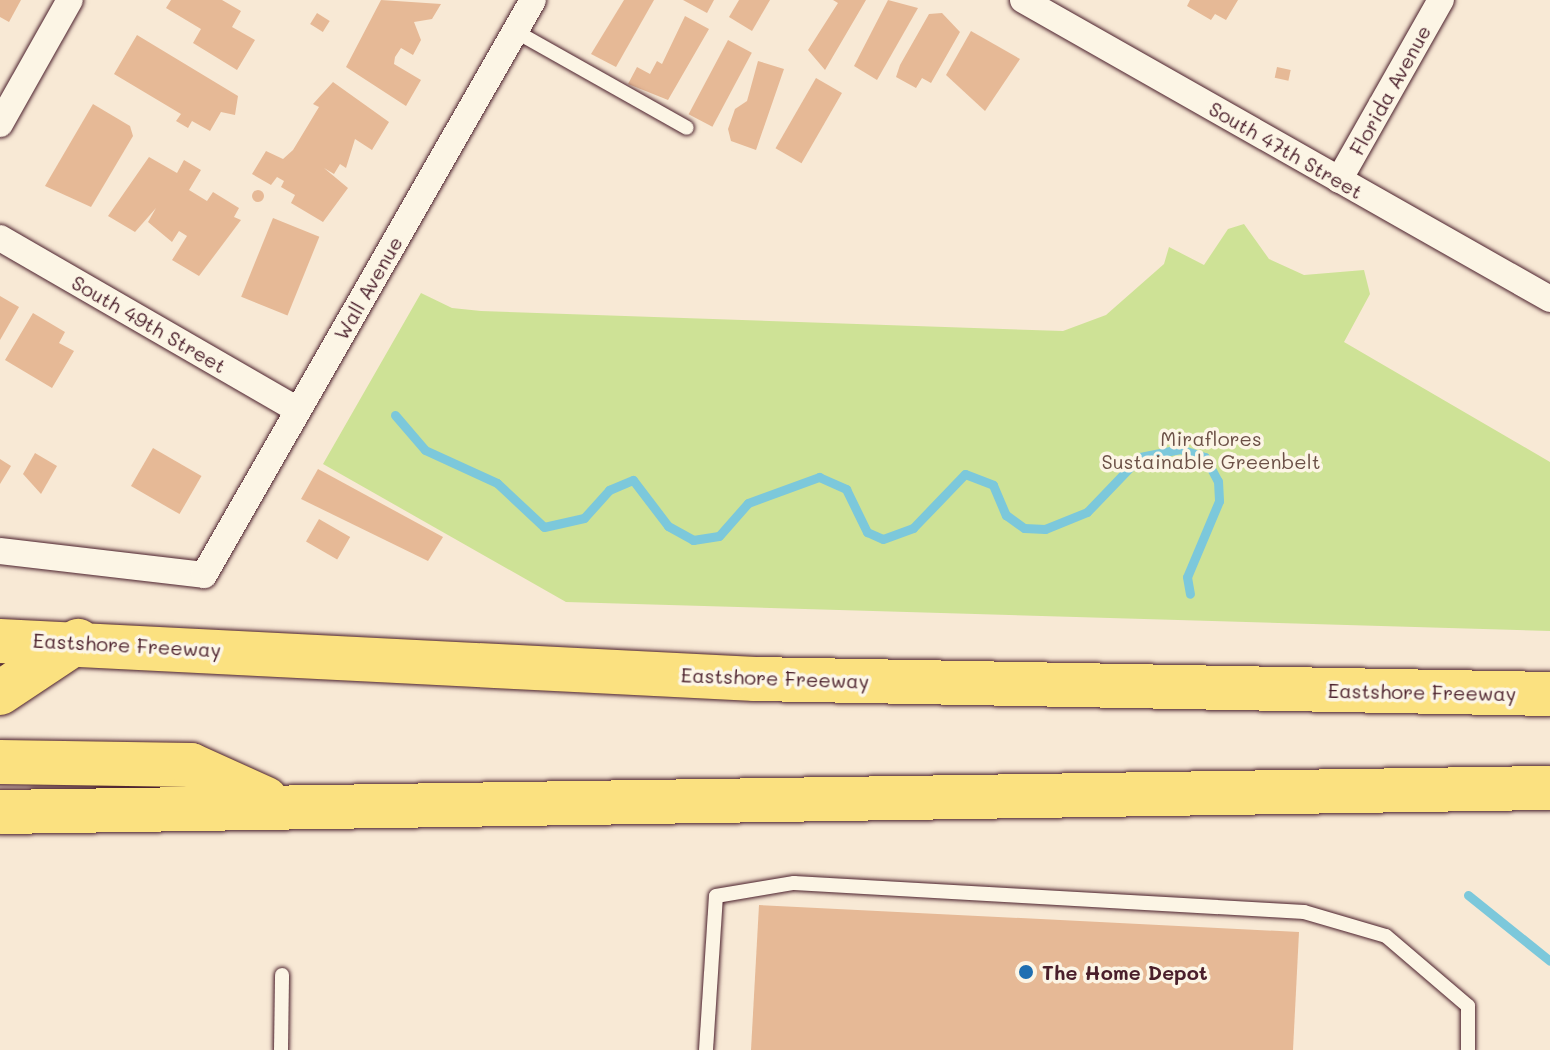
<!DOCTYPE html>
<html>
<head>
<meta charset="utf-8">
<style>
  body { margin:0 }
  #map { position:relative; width:1550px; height:1050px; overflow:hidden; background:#f8e9d5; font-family:Mali,sans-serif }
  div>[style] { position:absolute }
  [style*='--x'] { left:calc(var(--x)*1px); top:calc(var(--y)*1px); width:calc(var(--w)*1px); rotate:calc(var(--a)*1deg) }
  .green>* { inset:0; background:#cee296 }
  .stream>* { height:9px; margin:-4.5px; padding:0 4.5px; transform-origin:4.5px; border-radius:4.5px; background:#7cc8db }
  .building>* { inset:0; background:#e6b996; transform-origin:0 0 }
  .round { border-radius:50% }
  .roads { filter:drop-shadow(0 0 2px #4a1f2b) drop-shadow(0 0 2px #4a1f2b) }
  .lane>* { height:14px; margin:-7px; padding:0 7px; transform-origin:7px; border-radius:7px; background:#fcf5e5 }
  .street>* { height:26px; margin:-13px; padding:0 13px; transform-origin:13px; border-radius:13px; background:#fcf5e5 }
  .highway>* { height:44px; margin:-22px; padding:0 22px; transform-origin:22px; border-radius:22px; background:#fbe180 }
  .dots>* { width:22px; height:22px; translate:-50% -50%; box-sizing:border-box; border:4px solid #fcf5e5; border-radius:50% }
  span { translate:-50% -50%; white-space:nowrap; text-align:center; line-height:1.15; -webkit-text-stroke:7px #fcf5e5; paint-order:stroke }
  .street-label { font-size:20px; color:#4a1f2b }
  .park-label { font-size:20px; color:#6b5046 }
  .poi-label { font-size:20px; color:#4a1f2b; font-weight:700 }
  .left { translate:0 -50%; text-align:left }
</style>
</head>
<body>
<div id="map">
  <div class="green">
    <i style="clip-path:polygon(1244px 224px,1269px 259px,1304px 275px,1364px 270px,1370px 294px,1344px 342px,1550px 462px,1550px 631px,566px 602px,323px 464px,421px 293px,452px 308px,481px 311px,1063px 331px,1106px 315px,1164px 264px,1169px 247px,1204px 265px,1228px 229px)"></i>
  </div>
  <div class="stream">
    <i style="--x:395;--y:415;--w:46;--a:49.4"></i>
    <i style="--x:425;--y:450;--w:79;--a:24.6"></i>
    <i style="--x:497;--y:483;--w:64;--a:43.1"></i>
    <i style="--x:544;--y:527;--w:41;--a:-12.7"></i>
    <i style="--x:584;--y:518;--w:38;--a:-48"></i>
    <i style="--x:609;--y:490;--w:26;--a:-23"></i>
    <i style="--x:633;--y:480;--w:58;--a:52.7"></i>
    <i style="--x:668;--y:526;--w:29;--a:29"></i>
    <i style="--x:693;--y:540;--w:26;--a:-9"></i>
    <i style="--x:719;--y:536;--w:44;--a:-48.7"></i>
    <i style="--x:748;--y:503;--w:76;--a:-20.1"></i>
    <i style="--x:819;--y:477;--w:30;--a:24"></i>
    <i style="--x:846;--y:489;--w:48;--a:64"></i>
    <i style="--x:867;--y:532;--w:17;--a:24"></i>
    <i style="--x:883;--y:539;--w:32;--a:-20"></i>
    <i style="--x:913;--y:528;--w:75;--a:-46.1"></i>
    <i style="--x:965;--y:474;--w:30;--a:21"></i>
    <i style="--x:993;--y:485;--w:33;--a:67"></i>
    <i style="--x:1006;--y:515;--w:22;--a:36"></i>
    <i style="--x:1024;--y:528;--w:21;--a:3"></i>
    <i style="--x:1045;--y:529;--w:45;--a:-22"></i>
    <i style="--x:1087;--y:512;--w:76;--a:-46.1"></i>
    <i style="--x:1140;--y:457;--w:41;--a:-11.3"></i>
    <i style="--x:1180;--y:449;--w:26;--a:18"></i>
    <i style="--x:1205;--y:457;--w:27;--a:62"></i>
    <i style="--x:1218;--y:481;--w:20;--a:87"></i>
    <i style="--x:1219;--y:501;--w:82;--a:112.8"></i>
    <i style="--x:1187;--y:577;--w:17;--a:80"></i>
    <i style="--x:1468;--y:895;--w:105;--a:38.8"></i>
  </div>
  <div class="building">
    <i style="clip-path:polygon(0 0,21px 0,9px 22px,0 17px)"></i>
    <i style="clip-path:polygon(171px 0,222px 0,241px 11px,232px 27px,255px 40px,237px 70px,193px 43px,201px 29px,166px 8px)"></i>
    <i style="clip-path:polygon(381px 0,441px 4px,432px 19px,414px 22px,421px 40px,413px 55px,401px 48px,395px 57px,394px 64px,421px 80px,406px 106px,346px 67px)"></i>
    <i style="clip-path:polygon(624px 0,654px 0,616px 67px,591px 54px)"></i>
    <i style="clip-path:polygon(683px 0,714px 0,707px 13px)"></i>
    <i style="clip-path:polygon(739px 0,770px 0,752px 31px,729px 17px)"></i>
    <i style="clip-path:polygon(833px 0,866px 0,825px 70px,808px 50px,838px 3px)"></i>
    <i style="clip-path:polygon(888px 0,918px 8px,877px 80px,854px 66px)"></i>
    <i style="clip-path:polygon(1190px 0,1238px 0,1226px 20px,1215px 14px,1211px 20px,1187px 6px)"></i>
    <i style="left:317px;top:13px;width:15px;height:13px;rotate:32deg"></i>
    <i style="clip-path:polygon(942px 13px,960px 32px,931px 83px,922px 78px,916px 88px,896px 77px,900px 65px,929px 14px)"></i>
    <i style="clip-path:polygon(685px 16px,709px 29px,668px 100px,628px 84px,637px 67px,650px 74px,657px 61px,662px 64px)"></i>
    <i style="clip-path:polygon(971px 31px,1020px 59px,985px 111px,946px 75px)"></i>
    <i style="clip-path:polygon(137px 35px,238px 96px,235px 115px,221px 112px,210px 131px,192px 121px,188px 128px,176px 121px,181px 114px,114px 74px)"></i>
    <i style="left:728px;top:40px;width:27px;height:84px;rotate:28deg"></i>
    <i style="clip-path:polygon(758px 61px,784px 69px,756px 150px,731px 141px,728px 129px,735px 109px,747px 101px)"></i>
    <i style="left:1277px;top:67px;width:14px;height:11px;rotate:12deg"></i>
    <i style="left:816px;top:78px;width:30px;height:81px;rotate:30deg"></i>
    <i style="clip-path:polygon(333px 82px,389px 122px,372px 150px,355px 139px,346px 168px,340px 164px,334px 174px,324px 168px,348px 188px,323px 222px,291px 203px,295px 195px,281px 187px,284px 181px,277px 177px,271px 185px,252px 174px,266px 151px,283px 159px,293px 150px,319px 107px,313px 104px)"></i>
    <i style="clip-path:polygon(93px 104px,130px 126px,133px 136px,91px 207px,45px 186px)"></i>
    <i style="clip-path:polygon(149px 157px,177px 173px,184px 160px,201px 170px,189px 190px,207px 201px,213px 192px,239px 208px,234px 217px,241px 220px,199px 276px,172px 260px,187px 236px,179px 231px,172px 242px,148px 222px,156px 208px,135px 232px,108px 216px)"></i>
    <i class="round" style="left:252px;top:190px;width:12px;height:12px"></i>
    <i style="left:273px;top:218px;width:50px;height:85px;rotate:22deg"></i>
    <i style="clip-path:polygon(0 296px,19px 307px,0 340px)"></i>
    <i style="clip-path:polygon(33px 313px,65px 332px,59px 343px,74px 351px,52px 388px,5px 360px)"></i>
    <i style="left:153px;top:448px;width:56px;height:44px;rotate:30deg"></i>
    <i style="clip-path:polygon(35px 453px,57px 466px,41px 494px,23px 474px)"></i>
    <i style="clip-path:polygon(0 459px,11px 466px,0 484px)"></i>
    <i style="clip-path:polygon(318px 469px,443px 537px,428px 561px,301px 499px)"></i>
    <i style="left:319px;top:519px;width:36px;height:26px;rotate:30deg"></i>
    <i style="clip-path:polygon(759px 905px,1299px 932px,1293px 1050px,751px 1050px)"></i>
  </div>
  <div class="roads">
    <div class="lane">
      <i style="--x:515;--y:31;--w:197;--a:29.4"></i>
      <i style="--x:281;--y:1050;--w:75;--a:-89.2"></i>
      <i style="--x:706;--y:1050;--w:154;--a:-86.3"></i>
      <i style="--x:716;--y:896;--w:79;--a:-9.5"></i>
      <i style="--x:794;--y:883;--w:511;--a:3.25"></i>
      <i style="--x:1304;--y:912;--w:85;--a:16.3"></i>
      <i style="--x:1386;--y:936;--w:108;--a:40.5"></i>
      <i style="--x:1468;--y:1006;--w:44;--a:90"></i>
    </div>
    <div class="street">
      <i style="--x:1023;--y:0;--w:606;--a:29.57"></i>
      <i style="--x:0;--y:124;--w:142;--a:-60.6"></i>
      <i style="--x:1339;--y:180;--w:207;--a:-60.5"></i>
      <i style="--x:0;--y:238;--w:344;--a:30"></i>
      <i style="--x:0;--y:551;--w:205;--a:6.7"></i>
      <i style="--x:204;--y:575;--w:662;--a:-60.22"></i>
    </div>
    <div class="highway">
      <i style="--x:0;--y:641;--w:756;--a:2.88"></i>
      <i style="--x:755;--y:679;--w:795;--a:1.08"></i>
      <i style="--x:0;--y:693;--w:94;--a:-33.7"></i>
      <i style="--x:0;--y:762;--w:191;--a:0.9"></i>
      <i style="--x:191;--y:765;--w:82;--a:24.4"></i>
      <i style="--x:0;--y:812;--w:1550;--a:-0.89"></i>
    </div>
  </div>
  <div class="dots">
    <i style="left:1026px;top:972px;background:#1f6fb2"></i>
  </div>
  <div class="street-label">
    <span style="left:1390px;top:90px;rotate:-61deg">Florida Avenue</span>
    <span style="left:1286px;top:150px;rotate:30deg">South 47th Street</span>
    <span style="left:368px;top:288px;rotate:-60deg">Wall Avenue</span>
    <span style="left:149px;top:324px;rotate:30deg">South 49th Street</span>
    <span style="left:127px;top:645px;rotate:3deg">Eastshore Freeway</span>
    <span style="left:775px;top:678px;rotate:2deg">Eastshore Freeway</span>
    <span style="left:1422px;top:692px;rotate:1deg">Eastshore Freeway</span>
  </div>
  <div class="park-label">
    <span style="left:1211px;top:450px">Miraflores<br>Sustainable Greenbelt</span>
  </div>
  <div class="poi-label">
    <span class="left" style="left:1042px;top:972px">The Home Depot</span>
  </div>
</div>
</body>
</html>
